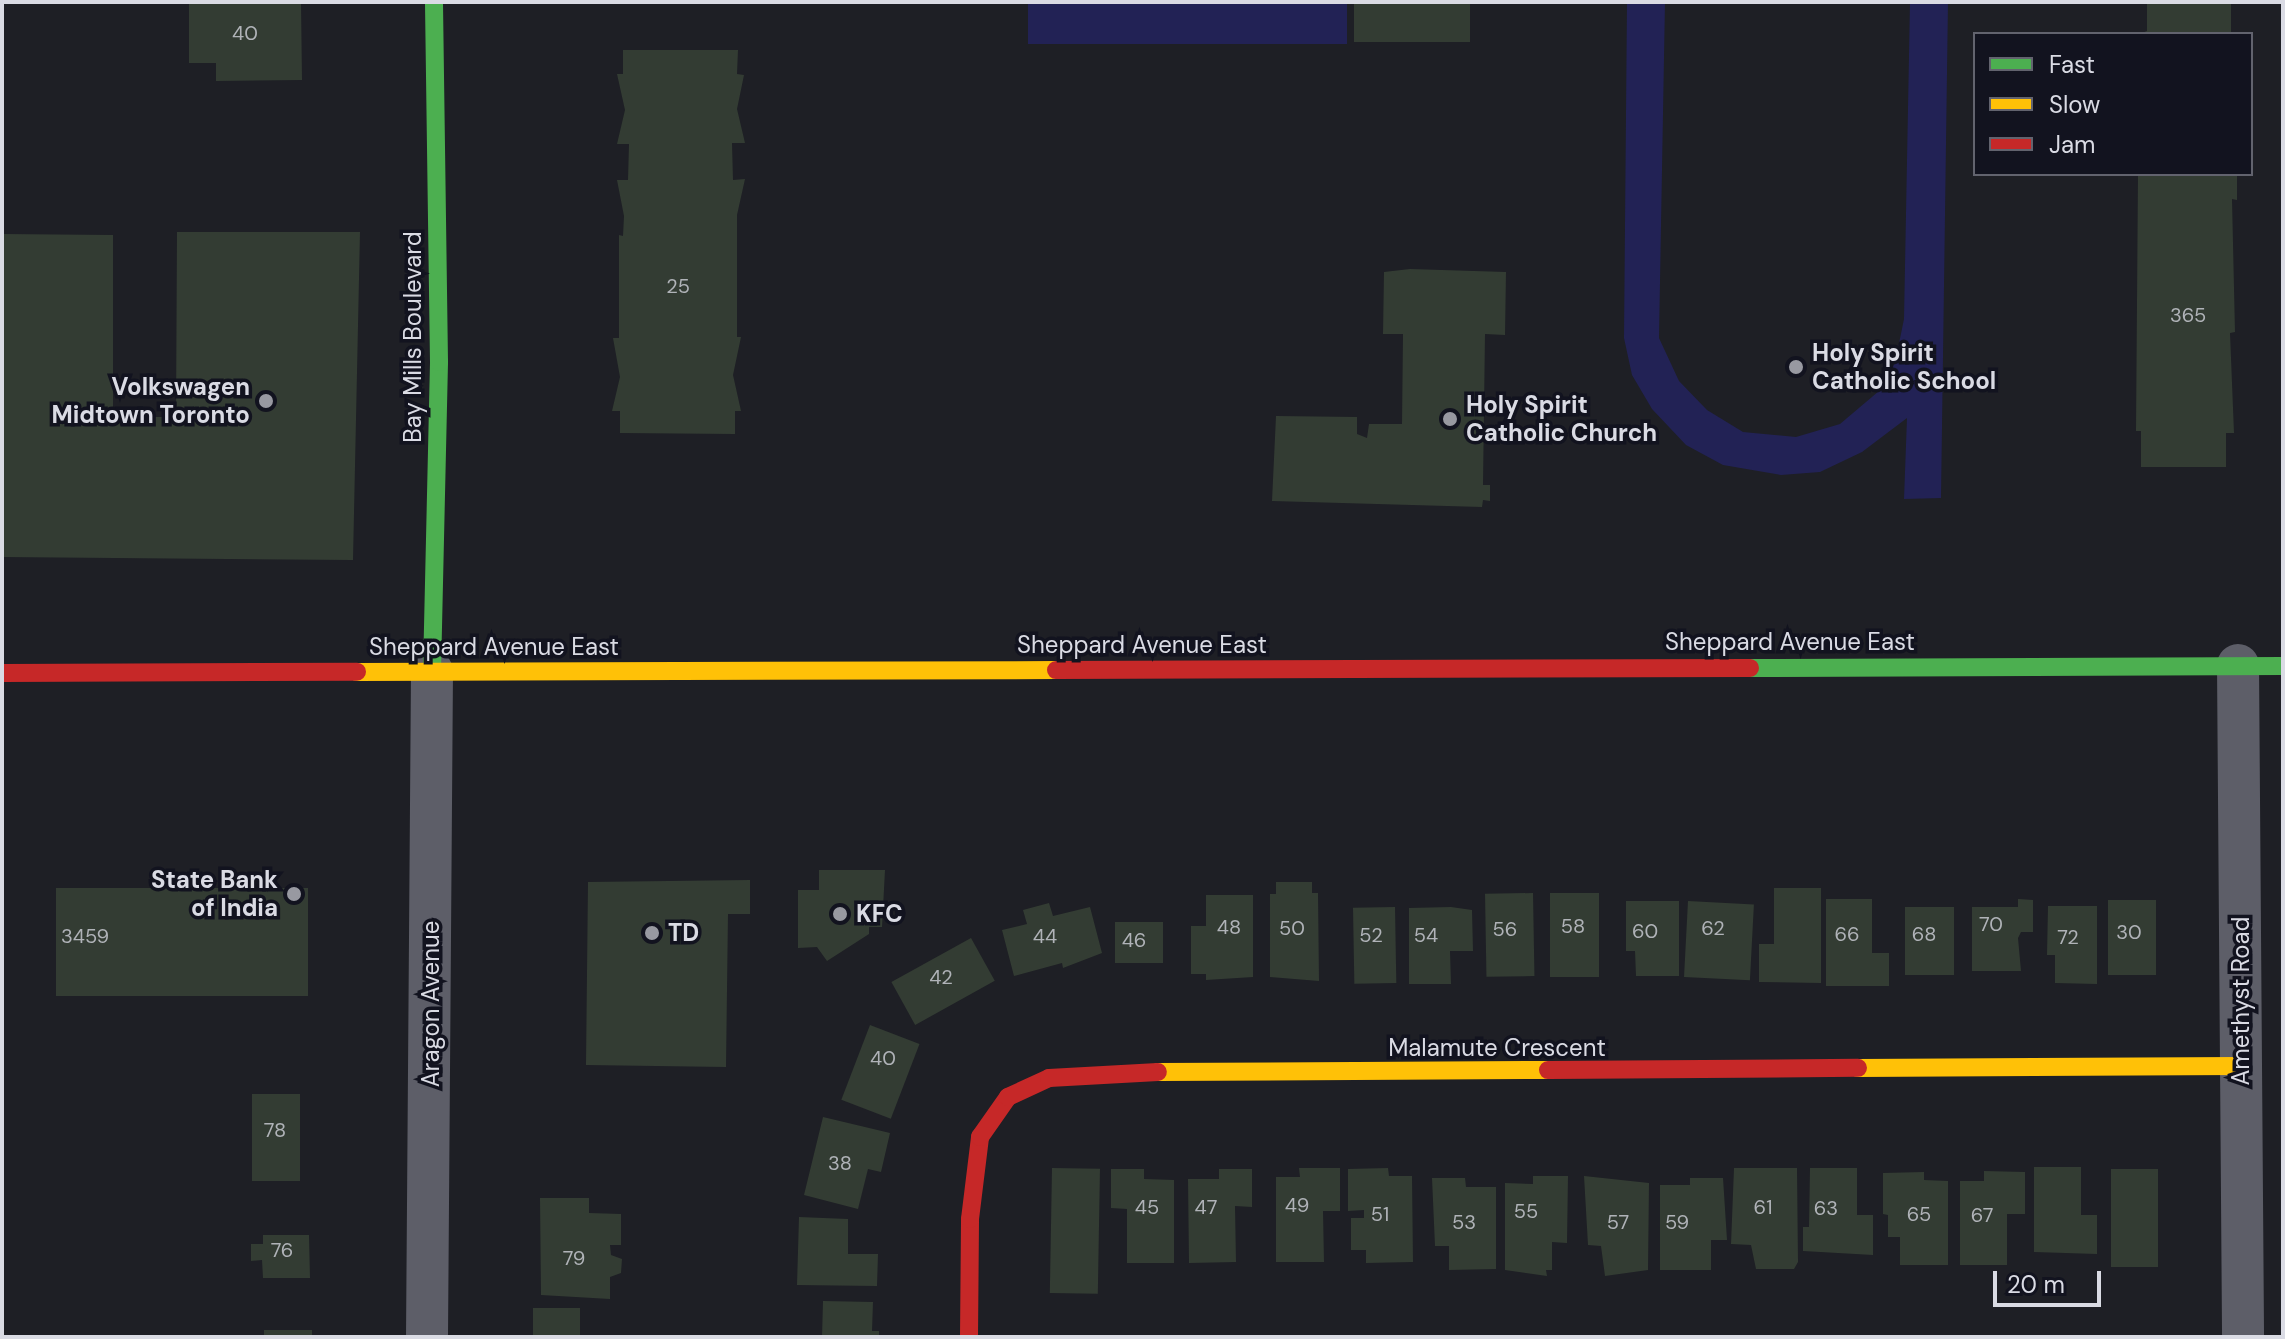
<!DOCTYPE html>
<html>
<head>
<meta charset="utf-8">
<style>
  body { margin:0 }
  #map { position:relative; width:2285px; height:1339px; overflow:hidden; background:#1e1f25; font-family:"DM Sans",sans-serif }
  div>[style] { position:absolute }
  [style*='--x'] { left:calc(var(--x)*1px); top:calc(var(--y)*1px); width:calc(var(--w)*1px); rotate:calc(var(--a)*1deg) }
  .green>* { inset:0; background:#225; transform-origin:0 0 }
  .building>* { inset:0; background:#333c33; transform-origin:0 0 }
  .street>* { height:42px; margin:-21px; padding:0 21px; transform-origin:21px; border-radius:21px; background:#5d5e68 }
  .fast>* { height:18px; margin:-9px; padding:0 9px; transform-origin:9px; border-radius:9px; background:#4caf50 }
  .slow>* { height:18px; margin:-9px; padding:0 9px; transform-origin:9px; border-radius:9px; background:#ffc107 }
  .jam>* { height:18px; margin:-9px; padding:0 9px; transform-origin:9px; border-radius:9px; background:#c62828 }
  .dots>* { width:22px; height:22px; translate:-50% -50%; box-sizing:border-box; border:4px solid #12131f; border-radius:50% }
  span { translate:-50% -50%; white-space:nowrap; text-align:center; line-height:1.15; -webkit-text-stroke:7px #12131f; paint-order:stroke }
  .number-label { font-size:20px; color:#b0b3b8 }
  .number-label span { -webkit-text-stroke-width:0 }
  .street-label { font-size:24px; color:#dadbe4 }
  .poi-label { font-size:24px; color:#dadbe4; font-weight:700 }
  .left { translate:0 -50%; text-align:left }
  .right { translate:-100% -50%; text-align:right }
  .frame { position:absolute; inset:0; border:4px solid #dadbe4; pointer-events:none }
  .legend { position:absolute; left:1973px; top:32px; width:280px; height:144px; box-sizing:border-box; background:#12131f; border:2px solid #62636e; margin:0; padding:10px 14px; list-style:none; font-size:24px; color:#dadbe4 }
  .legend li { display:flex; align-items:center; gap:16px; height:40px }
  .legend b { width:40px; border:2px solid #62636e }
  .scale { position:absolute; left:1993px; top:1271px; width:108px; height:36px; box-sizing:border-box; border:4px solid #dadbe4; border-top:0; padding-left:10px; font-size:24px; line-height:28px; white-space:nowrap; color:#dadbe4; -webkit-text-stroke:6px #12131f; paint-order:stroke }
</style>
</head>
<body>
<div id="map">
  <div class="green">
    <i style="left:1028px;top:2px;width:319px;height:42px"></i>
    <i style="clip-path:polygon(1627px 2px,1665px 2px,1659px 338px,1679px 381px,1707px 410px,1743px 432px,1796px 437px,1840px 424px,1879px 391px,1895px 363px,1904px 319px,1910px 2px,1948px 2px,1941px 498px,1904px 499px,1907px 418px,1862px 452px,1820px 472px,1781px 475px,1723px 465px,1686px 445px,1652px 409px,1632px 375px,1624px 338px)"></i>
  </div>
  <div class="building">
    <i style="clip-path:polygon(189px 2px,301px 2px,302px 80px,216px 81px,216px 63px,189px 63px)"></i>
    <i style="left:1354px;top:2px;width:116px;height:40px"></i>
    <i style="clip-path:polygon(2147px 2px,2231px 2px,2231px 34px,2139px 34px,2147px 31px)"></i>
    <i style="clip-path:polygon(623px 50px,738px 50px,737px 74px,744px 75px,737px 109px,745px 143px,732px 143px,733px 180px,745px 179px,737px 215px,737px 337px,741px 337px,733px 375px,741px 411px,735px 411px,735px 434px,620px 433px,620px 411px,612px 411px,620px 377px,613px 338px,619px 338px,619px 235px,623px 236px,624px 216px,617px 180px,628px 180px,629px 144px,617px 144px,625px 110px,617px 74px,623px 74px)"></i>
    <i style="clip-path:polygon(2138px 174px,2237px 174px,2237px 200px,2232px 199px,2235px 332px,2230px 333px,2234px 433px,2226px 433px,2226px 467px,2141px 467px,2141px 431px,2136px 431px)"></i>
    <i style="clip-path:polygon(177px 232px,360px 232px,353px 560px,2px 557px,2px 234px,113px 235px,113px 417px,176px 417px)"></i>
    <i style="clip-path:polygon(1410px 269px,1506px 272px,1505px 335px,1485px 334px,1483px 485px,1490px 485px,1490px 501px,1483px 500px,1482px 507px,1272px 501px,1276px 416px,1357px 417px,1357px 434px,1367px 438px,1369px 424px,1402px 424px,1403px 334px,1383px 334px,1384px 272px)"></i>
    <i style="clip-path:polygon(819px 870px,885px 870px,882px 927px,869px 927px,869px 934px,827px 961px,817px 947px,798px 948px,798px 890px,819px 890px)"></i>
    <i style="clip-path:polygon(750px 880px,750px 914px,728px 914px,726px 1067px,586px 1065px,588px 882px)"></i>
    <i style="clip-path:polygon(1276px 882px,1312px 882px,1312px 893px,1318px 893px,1319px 981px,1270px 977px,1270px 894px,1276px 894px)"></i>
    <i style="left:56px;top:888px;width:252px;height:108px"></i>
    <i style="clip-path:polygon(1774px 888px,1821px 888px,1821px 983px,1759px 982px,1759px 944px,1774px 944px)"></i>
    <i style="left:1533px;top:893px;width:83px;height:48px;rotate:89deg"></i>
    <i style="left:1550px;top:893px;width:49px;height:84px"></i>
    <i style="clip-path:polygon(1206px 895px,1253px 895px,1253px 977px,1206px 980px,1206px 974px,1191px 974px,1191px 926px,1206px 926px)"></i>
    <i style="clip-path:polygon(1826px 899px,1872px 899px,1872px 953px,1889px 953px,1889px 986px,1826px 986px)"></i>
    <i style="clip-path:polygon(2018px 899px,2033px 900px,2033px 932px,2021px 932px,2018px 938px,2021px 971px,1972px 971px,1972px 907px,2018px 907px)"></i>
    <i style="left:2108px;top:900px;width:48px;height:75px"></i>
    <i style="clip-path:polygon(1626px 901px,1679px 901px,1679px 976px,1636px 976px,1635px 951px,1626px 951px)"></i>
    <i style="left:1688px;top:901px;width:66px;height:76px;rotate:3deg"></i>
    <i style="clip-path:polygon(1049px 903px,1053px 916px,1090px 907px,1102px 953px,1063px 968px,1062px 963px,1014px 976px,1002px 930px,1027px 924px,1023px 910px)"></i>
    <i style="clip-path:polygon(2048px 906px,2097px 906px,2097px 984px,2055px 983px,2055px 955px,2047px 955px)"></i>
    <i style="left:1395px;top:907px;width:76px;height:42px;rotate:89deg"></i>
    <i style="clip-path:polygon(1451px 907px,1472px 910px,1473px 951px,1450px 951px,1451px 984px,1409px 984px,1409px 908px)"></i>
    <i style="left:1905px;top:907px;width:49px;height:68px"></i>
    <i style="left:1115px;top:922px;width:48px;height:41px"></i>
    <i style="left:971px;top:938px;width:49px;height:91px;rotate:61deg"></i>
    <i style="left:870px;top:1025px;width:53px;height:80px;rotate:21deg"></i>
    <i style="left:252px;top:1094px;width:48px;height:87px"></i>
    <i style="clip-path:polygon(823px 1117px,890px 1133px,881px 1172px,868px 1169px,858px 1209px,804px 1195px)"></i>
    <i style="clip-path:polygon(2034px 1167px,2081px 1167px,2081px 1215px,2097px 1215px,2097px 1254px,2034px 1252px)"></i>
    <i style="left:1052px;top:1168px;width:48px;height:125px;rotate:1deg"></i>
    <i style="clip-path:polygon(1299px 1168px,1340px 1168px,1340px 1211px,1323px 1211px,1324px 1262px,1276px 1262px,1276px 1177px,1300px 1177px)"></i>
    <i style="clip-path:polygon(1388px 1168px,1389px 1176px,1412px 1176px,1413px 1262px,1366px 1263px,1366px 1250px,1351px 1250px,1351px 1218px,1364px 1218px,1364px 1210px,1348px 1211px,1348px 1169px)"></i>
    <i style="clip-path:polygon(1734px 1168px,1797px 1168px,1798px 1262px,1794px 1269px,1756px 1269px,1751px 1245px,1731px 1244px)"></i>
    <i style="clip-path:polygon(1810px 1168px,1857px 1168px,1857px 1215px,1873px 1215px,1873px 1255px,1803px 1251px,1803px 1227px,1809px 1227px)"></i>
    <i style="clip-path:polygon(1111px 1169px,1144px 1169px,1144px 1179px,1174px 1180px,1174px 1263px,1127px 1263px,1127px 1209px,1111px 1208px)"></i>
    <i style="clip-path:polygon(1219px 1169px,1252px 1169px,1252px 1207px,1235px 1206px,1236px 1262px,1189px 1263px,1188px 1179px,1219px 1179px)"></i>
    <i style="left:2111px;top:1169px;width:47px;height:98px"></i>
    <i style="clip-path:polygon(1984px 1171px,2025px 1172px,2025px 1214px,2007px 1214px,2007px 1265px,1960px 1265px,1960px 1181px,1984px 1181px)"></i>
    <i style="clip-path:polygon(1924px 1172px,1924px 1180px,1948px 1181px,1948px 1265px,1900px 1265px,1900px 1237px,1888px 1237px,1888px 1215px,1883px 1214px,1883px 1173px)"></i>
    <i style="clip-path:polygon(1533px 1176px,1568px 1176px,1567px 1243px,1552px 1242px,1552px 1270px,1546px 1270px,1547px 1276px,1505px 1270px,1505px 1183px,1533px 1184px)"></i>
    <i style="clip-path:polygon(1584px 1176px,1649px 1183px,1648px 1270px,1605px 1276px,1601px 1246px,1588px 1245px)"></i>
    <i style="clip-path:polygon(1432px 1178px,1465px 1178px,1466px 1187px,1496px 1187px,1496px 1269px,1449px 1270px,1449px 1246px,1435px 1246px)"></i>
    <i style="clip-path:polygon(1690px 1178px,1723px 1178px,1727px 1240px,1711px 1240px,1711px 1270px,1660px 1270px,1660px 1185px,1690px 1185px)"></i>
    <i style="clip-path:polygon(540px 1198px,589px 1198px,589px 1213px,621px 1214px,621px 1245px,610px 1245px,611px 1255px,622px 1259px,621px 1273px,610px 1277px,610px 1299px,541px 1295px)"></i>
    <i style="clip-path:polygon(799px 1217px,848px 1219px,848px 1254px,878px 1254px,877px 1286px,797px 1285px)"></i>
    <i style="clip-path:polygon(263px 1235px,309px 1235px,310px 1278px,263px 1278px,262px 1260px,251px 1261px,251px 1244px,263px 1244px)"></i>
    <i style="clip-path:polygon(823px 1301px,873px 1302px,872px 1331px,879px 1331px,879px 1337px,822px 1337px)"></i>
    <i style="left:533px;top:1308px;width:47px;height:29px"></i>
    <i style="left:264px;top:1330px;width:48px;height:7px"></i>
  </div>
  <div class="street">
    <i style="--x:2238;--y:665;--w:672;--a:89.57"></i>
    <i style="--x:427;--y:1337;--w:666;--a:-89.57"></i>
  </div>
  <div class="fast">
    <i style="--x:1750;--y:668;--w:533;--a:-0.21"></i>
    <i style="--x:432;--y:671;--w:309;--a:-88.7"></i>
    <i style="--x:439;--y:362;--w:360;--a:-90.8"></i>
  </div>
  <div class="slow">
    <i style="--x:357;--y:672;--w:699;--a:-0.16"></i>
    <i style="--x:1858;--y:1068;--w:382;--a:-0.3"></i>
    <i style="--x:1158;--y:1072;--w:390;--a:-0.3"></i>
  </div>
  <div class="jam">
    <i style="--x:1056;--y:670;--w:694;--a:-0.17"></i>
    <i style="--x:2;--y:673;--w:355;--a:-0.2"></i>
    <i style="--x:1548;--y:1070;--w:310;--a:-0.4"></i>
    <i style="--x:969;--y:1337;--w:118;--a:-89.5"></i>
    <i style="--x:970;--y:1219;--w:83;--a:-83"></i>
    <i style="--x:980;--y:1137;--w:49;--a:-55"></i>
    <i style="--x:1008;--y:1097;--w:45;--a:-24.9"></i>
    <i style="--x:1049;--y:1078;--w:109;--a:-3.2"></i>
  </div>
  <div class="dots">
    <i style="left:1796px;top:367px;background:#9899a1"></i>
    <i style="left:266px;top:401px;background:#9899a1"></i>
    <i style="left:1450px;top:419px;background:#9899a1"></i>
    <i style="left:294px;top:894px;background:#9899a1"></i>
    <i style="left:840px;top:914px;background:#9899a1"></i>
    <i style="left:652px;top:933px;background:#9899a1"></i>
  </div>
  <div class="number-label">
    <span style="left:245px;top:33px">40</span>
    <span style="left:678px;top:286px">25</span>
    <span style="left:2188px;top:315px">365</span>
    <span style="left:1991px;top:924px">70</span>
    <span style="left:1573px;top:926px">58</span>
    <span style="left:1229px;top:927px">48</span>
    <span style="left:1292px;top:928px">50</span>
    <span style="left:1713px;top:928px">62</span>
    <span style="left:1505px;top:929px">56</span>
    <span style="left:1645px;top:931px">60</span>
    <span style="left:2129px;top:932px">30</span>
    <span style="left:1847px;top:934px">66</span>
    <span style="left:1924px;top:934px">68</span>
    <span style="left:1371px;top:935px">52</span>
    <span style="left:1426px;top:935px">54</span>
    <span style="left:85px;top:936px">3459</span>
    <span style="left:1045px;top:936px">44</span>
    <span style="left:2068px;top:937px">72</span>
    <span style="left:1134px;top:940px">46</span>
    <span style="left:941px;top:977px">42</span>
    <span style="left:883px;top:1058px">40</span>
    <span style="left:275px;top:1130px">78</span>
    <span style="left:840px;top:1163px">38</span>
    <span style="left:1297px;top:1205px">49</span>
    <span style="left:1147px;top:1207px">45</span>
    <span style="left:1206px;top:1207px">47</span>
    <span style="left:1763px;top:1207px">61</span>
    <span style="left:1826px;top:1208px">63</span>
    <span style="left:1526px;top:1211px">55</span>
    <span style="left:1380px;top:1214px">51</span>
    <span style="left:1919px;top:1214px">65</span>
    <span style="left:1982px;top:1215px">67</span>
    <span style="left:1464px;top:1222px">53</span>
    <span style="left:1618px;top:1222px">57</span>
    <span style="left:1677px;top:1222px">59</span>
    <span style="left:282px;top:1250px">76</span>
    <span style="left:574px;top:1258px">79</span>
  </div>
  <div class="street-label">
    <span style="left:413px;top:337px;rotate:-90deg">Bay Mills Boulevard</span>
    <span style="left:1790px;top:642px">Sheppard Avenue East</span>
    <span style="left:1142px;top:645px">Sheppard Avenue East</span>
    <span style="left:494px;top:647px">Sheppard Avenue East</span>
    <span style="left:2241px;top:1001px;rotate:-90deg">Amethyst Road</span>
    <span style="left:431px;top:1004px;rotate:-90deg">Aragon Avenue</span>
    <span style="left:1497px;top:1048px">Malamute Crescent</span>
  </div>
  <div class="poi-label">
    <span class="left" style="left:1812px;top:367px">Holy Spirit<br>Catholic School</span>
    <span class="right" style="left:250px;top:401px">Volkswagen<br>Midtown Toronto</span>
    <span class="left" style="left:1466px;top:419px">Holy Spirit<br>Catholic Church</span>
    <span class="right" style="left:278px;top:894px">State Bank<br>of India</span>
    <span class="left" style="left:856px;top:914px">KFC</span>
    <span class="left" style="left:668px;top:933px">TD</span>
  </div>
  <div class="frame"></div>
  <ul class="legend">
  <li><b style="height:10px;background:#4caf50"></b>Fast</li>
  <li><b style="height:10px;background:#ffc107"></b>Slow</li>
  <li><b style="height:10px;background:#c62828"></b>Jam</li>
  </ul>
  <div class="scale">20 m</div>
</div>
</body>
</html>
